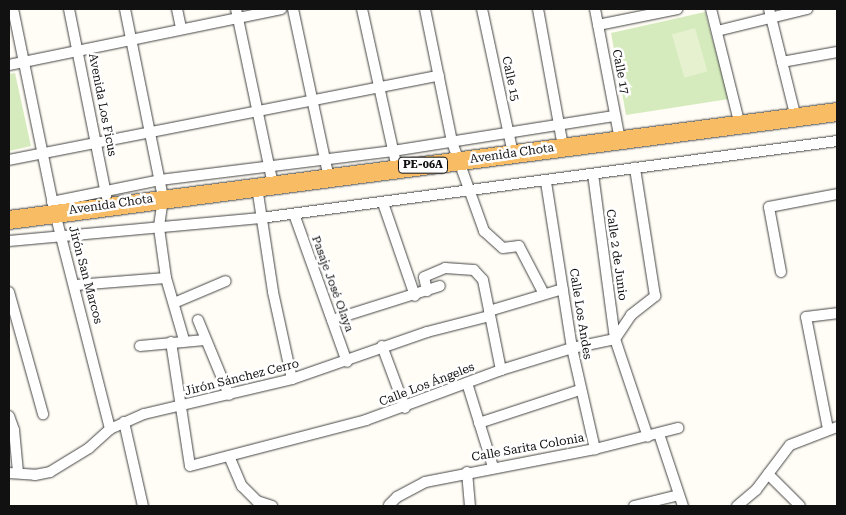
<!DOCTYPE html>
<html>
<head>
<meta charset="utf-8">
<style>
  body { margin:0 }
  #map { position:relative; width:846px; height:515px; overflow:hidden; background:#fffdf5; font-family:"Roboto Serif",serif }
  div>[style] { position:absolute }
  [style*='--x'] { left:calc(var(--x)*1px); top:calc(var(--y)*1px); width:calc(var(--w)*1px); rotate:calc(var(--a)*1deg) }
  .green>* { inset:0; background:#d5ebbd }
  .pitch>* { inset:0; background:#e6f2cf; transform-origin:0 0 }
  .roads { filter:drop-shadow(0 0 1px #444) drop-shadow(0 0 1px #444) }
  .minor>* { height:10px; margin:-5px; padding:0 5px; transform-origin:5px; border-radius:5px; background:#fff }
  .trunk>* { height:18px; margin:-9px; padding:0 9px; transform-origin:9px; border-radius:9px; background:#f7bc64 }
  span { translate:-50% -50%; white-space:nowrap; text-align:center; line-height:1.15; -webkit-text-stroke:5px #fff; paint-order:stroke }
  .shield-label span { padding:1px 4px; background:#fff; border:1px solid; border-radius:4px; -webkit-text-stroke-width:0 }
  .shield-label { font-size:11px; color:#111; font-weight:700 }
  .street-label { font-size:12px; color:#111 }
  .frame { position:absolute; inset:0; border:10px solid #111; pointer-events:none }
</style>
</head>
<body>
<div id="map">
  <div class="green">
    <i style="clip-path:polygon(705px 12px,729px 99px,626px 115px,611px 33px)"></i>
    <i style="clip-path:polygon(15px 73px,31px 146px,9px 151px,9px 74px)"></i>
  </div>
  <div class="pitch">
    <i style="left:695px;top:28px;width:45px;height:24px;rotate:74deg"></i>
  </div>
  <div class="roads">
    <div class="minor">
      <i style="--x:13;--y:9;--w:208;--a:78.4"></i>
      <i style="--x:55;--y:213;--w:223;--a:75.7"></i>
      <i style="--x:69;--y:9;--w:190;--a:78.7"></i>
      <i style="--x:125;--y:9;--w:193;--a:78.6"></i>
      <i style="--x:163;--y:198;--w:30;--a:98"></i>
      <i style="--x:159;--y:228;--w:50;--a:82"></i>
      <i style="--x:166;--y:278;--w:65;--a:73.8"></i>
      <i style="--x:177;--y:9;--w:19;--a:78"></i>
      <i style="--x:236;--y:9;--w:180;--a:78.1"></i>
      <i style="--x:293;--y:9;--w:173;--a:78"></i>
      <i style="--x:362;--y:9;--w:163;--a:77.6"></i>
      <i style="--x:425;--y:9;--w:136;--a:78.5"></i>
      <i style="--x:452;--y:142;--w:95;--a:70.2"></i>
      <i style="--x:484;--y:231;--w:25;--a:42"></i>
      <i style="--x:503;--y:248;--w:16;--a:-7"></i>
      <i style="--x:519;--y:246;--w:54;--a:62.5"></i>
      <i style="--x:482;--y:9;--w:148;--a:77.9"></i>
      <i style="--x:538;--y:9;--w:140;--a:79.7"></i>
      <i style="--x:595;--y:9;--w:133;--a:79.2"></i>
      <i style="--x:711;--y:9;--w:120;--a:76"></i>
      <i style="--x:769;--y:9;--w:112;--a:76.1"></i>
      <i style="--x:598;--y:25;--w:81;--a:-11.4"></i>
      <i style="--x:717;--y:31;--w:93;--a:-13.7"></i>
      <i style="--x:782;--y:62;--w:56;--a:-10.3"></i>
      <i style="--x:9;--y:65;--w:278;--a:-11.6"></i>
      <i style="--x:9;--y:160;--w:438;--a:-11.1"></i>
      <i style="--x:593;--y:174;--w:166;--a:82.4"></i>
      <i style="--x:615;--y:339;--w:103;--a:71.4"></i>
      <i style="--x:546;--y:182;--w:168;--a:81.1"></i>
      <i style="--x:572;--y:348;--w:104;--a:77.2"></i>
      <i style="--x:257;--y:187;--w:106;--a:81.3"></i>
      <i style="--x:273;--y:292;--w:89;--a:77.7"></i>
      <i style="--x:52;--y:202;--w:110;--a:-11.5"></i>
      <i style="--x:160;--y:180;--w:235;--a:-7.1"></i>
      <i style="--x:393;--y:151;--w:225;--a:-9"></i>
      <i style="--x:383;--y:203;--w:98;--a:71"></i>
      <i style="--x:294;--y:214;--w:157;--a:70.3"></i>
      <i style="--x:9;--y:241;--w:253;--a:-5.2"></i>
      <i style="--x:261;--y:218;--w:581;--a:-7.61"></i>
      <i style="--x:781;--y:272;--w:66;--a:-100.5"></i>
      <i style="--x:769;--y:207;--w:69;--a:-10.8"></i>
      <i style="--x:76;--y:285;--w:90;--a:-4.4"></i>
      <i style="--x:427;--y:291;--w:14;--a:-102"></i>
      <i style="--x:424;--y:277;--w:23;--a:-23"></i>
      <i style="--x:445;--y:268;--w:29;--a:4"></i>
      <i style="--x:474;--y:270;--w:13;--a:48"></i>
      <i style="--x:483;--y:280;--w:92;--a:78.7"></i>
      <i style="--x:9;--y:292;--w:127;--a:74.4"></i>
      <i style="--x:174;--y:303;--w:56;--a:-22.9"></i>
      <i style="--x:489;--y:311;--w:77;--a:-16.6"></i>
      <i style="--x:198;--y:320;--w:81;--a:67.5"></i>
      <i style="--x:332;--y:320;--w:113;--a:-17.5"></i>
      <i style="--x:171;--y:342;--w:125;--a:81.3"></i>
      <i style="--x:190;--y:466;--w:182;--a:-14.6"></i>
      <i style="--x:366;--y:420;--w:144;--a:-20.3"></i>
      <i style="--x:501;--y:370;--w:74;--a:-17.2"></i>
      <i style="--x:572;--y:348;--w:44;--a:-11.8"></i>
      <i style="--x:615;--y:339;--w:29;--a:-56"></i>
      <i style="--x:631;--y:315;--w:31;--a:-38"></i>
      <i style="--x:655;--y:296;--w:130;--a:-98.9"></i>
      <i style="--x:140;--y:346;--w:65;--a:-5.3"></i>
      <i style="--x:382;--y:346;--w:66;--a:69.6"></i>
      <i style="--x:467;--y:383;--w:88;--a:72.8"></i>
      <i style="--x:9;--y:416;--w:15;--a:70"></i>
      <i style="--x:14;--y:430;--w:42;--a:84.6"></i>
      <i style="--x:124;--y:422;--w:86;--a:77.3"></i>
      <i style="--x:479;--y:423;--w:106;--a:-18.1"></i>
      <i style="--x:828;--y:429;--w:114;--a:-101.1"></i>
      <i style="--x:806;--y:317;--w:31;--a:-7"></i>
      <i style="--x:659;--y:434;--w:76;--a:71.6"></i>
      <i style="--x:229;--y:456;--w:33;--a:67"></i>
      <i style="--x:242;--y:486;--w:21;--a:45"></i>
      <i style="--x:257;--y:501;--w:16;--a:18"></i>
      <i style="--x:467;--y:472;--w:34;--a:85"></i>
      <i style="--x:9;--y:473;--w:26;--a:4"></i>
      <i style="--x:35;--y:475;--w:15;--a:-11"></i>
      <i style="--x:50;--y:472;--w:46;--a:-31.6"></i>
      <i style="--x:89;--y:448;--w:28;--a:-42"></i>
      <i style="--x:110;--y:429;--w:37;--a:-24"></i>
      <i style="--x:144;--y:414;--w:152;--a:-13.3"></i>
      <i style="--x:292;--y:379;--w:143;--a:-19.2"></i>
      <i style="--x:427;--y:332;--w:65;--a:-14.3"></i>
      <i style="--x:768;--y:474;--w:45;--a:45"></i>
      <i style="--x:389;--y:505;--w:11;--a:-45"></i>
      <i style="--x:397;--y:497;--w:32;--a:-28"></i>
      <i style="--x:425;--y:482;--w:173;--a:-11"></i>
      <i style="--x:595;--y:449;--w:86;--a:-14.2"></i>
      <i style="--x:634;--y:506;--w:46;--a:-13.7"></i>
      <i style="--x:737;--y:506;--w:25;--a:-40"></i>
      <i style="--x:756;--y:490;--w:56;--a:-52.9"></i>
      <i style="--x:790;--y:445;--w:50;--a:-21"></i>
    </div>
    <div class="trunk">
      <i style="--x:9;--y:220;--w:835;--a:-7.43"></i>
    </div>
  </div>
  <div class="shield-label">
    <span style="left:423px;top:165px">PE-06A</span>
  </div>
  <div class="street-label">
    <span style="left:620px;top:72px;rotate:79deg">Calle 17</span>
    <span style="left:510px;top:79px;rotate:78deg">Calle 15</span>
    <span style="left:102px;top:105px;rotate:79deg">Avenida Los Ficus</span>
    <span style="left:512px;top:154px;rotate:-8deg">Avenida Chota</span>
    <span style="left:111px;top:205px;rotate:-8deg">Avenida Chota</span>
    <span style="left:616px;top:255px;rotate:82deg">Calle 2 de Junio</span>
    <span style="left:85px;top:275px;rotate:75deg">Jirón San Marcos</span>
    <span style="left:332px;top:284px;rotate:70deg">Pasaje José Olaya</span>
    <span style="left:580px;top:314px;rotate:81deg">Calle Los Andes</span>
    <span style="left:242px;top:378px;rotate:-14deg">Jirón Sánchez Cerro</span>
    <span style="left:427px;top:385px;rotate:-21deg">Calle Los Ángeles</span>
    <span style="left:528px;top:448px;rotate:-10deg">Calle Sarita Colonia</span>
  </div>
  <div class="frame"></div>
</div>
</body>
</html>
